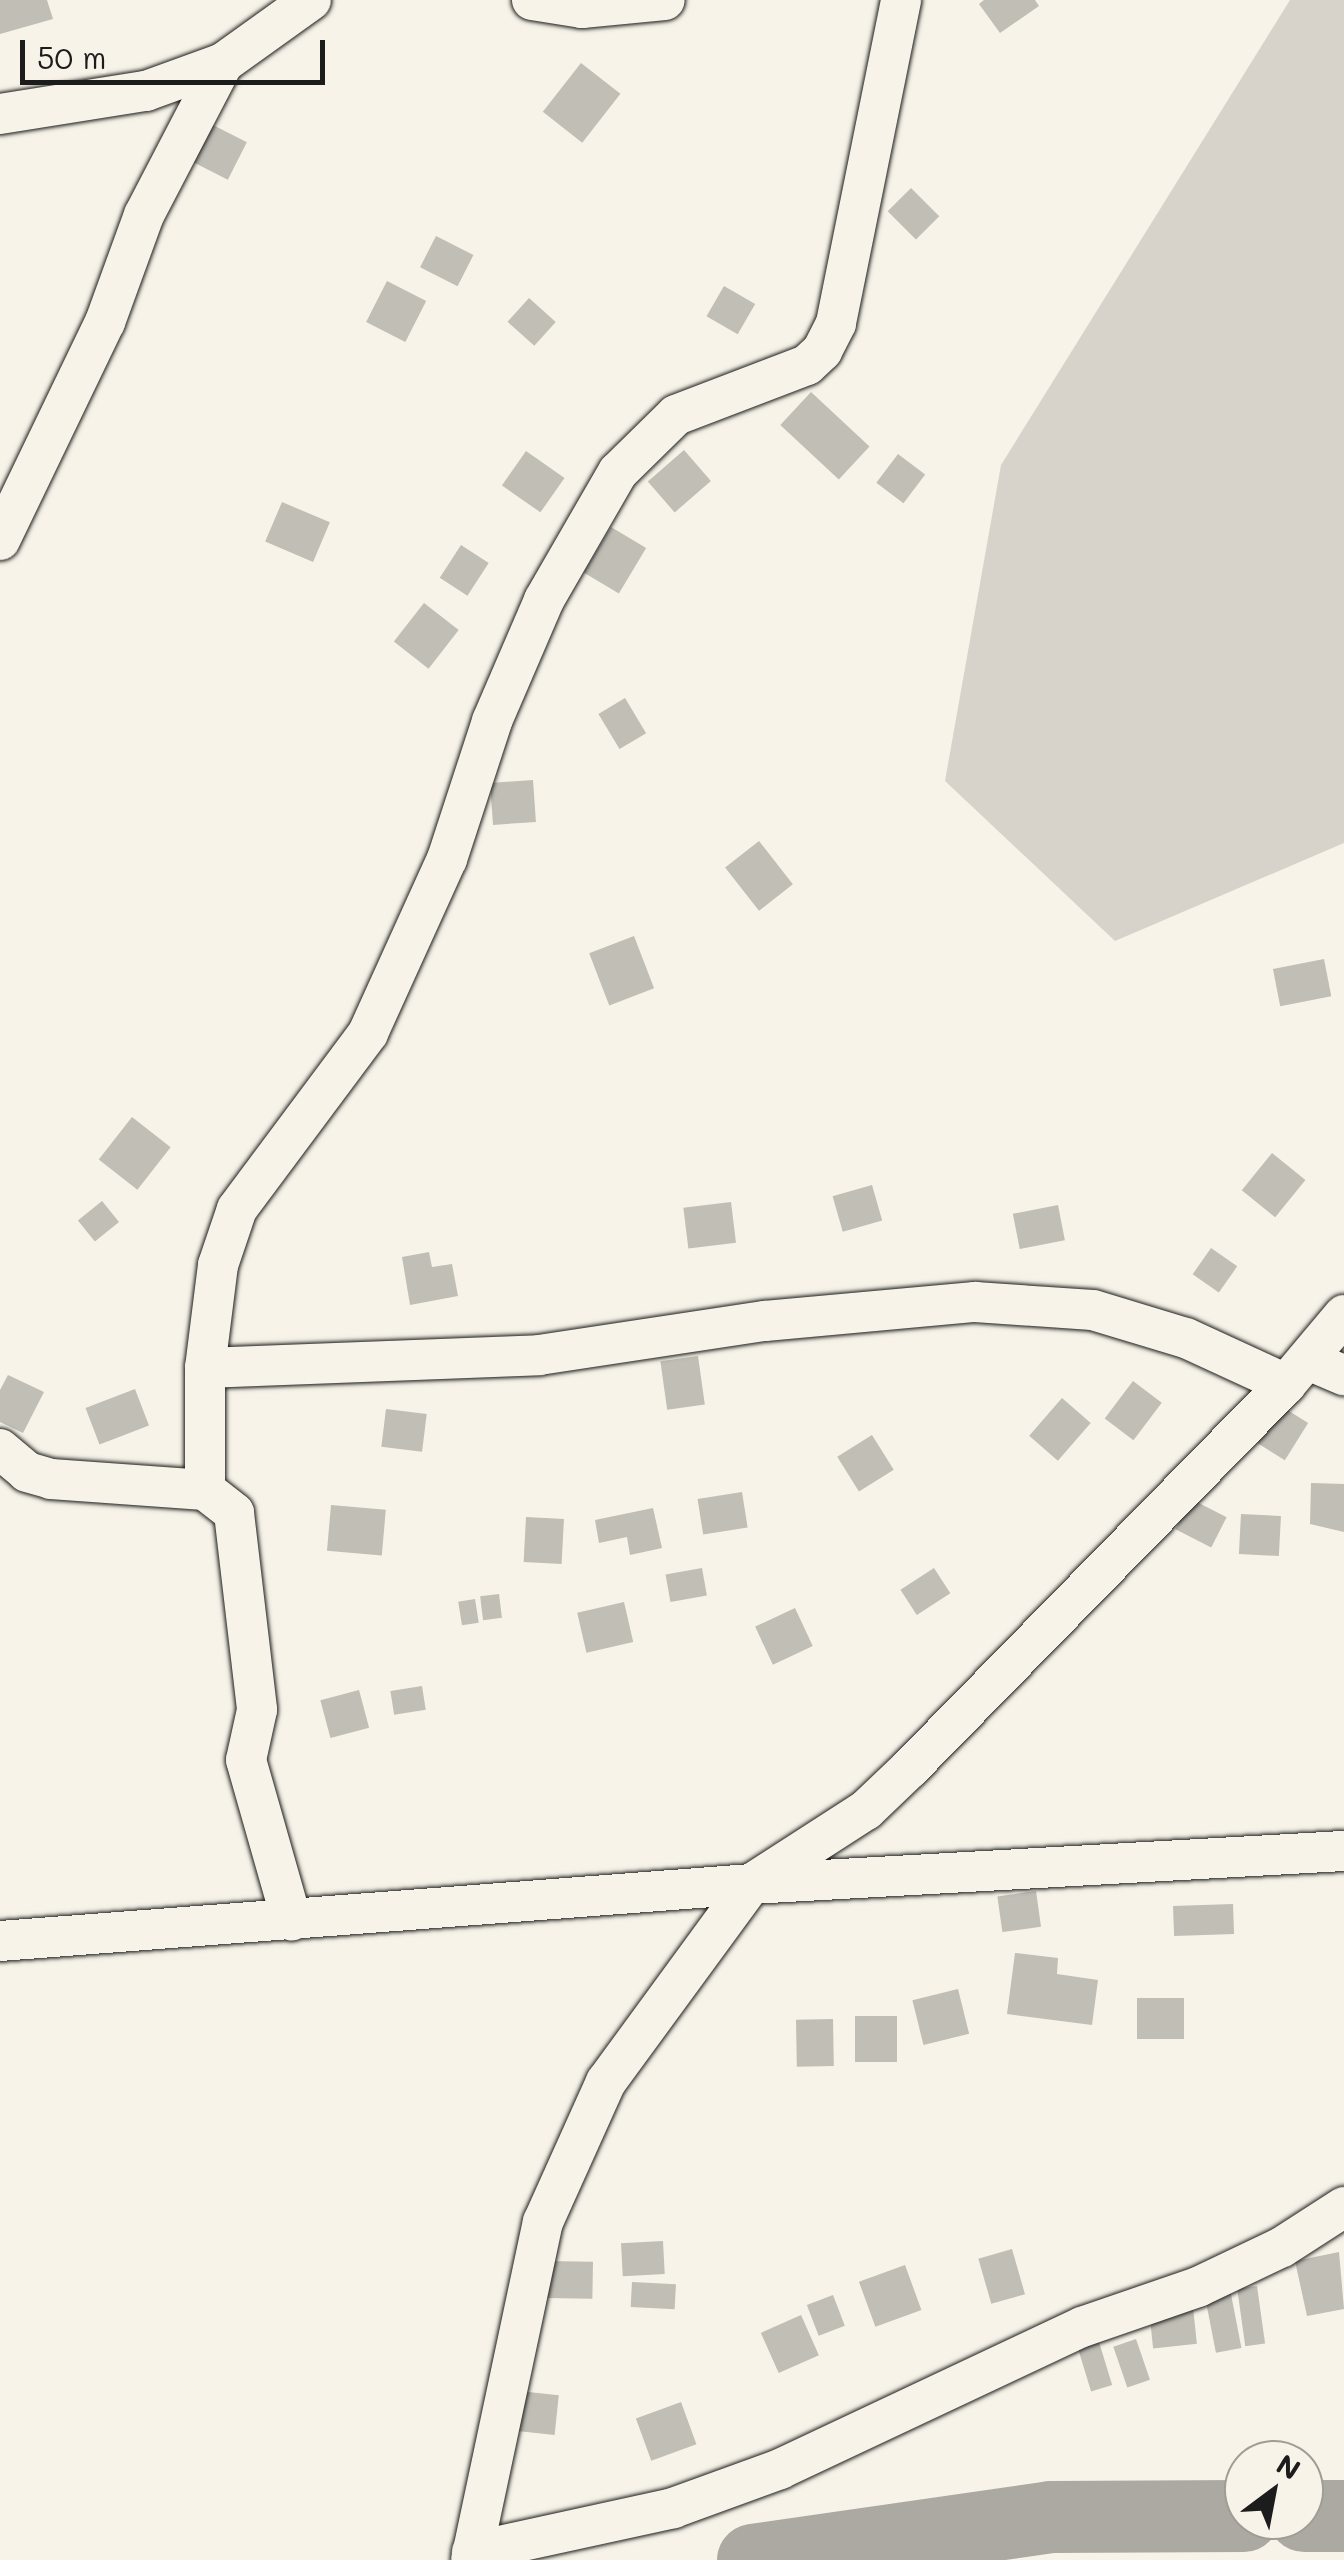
<!DOCTYPE html>
<html>
<head>
<meta charset="utf-8">
<style>
  body { margin:0 }
  #map { position:relative; width:1344px; height:2560px; overflow:hidden; background:#f7f3e8; font-family:Mali,sans-serif }
  div>[style] { position:absolute }
  [style*='--x'] { left:calc(var(--x)*1px); top:calc(var(--y)*1px); width:calc(var(--w)*1px); rotate:calc(var(--a)*1deg) }
  .green>* { inset:0; background:#d7d3cb }
  .river>* { height:72px; margin:-36px; padding:0 36px; transform-origin:36px; border-radius:36px; background:#aca9a2 }
  .building>* { inset:0; background:#c0beb5; transform-origin:0 0 }
  .roads { filter:drop-shadow(0 0 2px #1c1c1c) drop-shadow(0 0 2px #1c1c1c) }
  .minor>* { height:40px; margin:-20px; padding:0 20px; transform-origin:20px; border-radius:20px; background:#f7f3e8 }
  span { translate:-50% -50%; white-space:nowrap; text-align:center; line-height:1.15; -webkit-text-stroke:10px #f7f3e8; paint-order:stroke }
  .north { position:absolute; left:1224px; top:2440px; width:100px; height:100px; box-sizing:border-box; background:#f7f3e8; border:2px solid #9f9d96; border-radius:50%; rotate:32deg; font-size:28px; font-weight:700; line-height:40px; text-align:center; color:#1c1c1c }
  .north::after { content:''; display:block; margin:auto; width:35px; height:45px; background:#1c1c1c; clip-path:polygon(50% 0,100% 100%,50% 72%,0 100%) }
  .scale { position:absolute; left:20px; top:40px; width:305px; height:45px; box-sizing:border-box; border:5px solid #1c1c1c; border-top:0; padding-left:12px; font-size:30px; line-height:35px; white-space:nowrap; color:#1c1c1c; -webkit-text-stroke:8px #f7f3e8; paint-order:stroke }
</style>
</head>
<body>
<div id="map">
  <div class="green">
    <i style="clip-path:polygon(1290px 0,1344px 0,1344px 843px,1115px 941px,945px 781px,1001px 465px)"></i>
  </div>
  <div class="river">
    <i style="--x:1304;--y:2516;--w:40;--a:0"></i>
    <i style="--x:753;--y:2560;--w:301;--a:-8.2"></i>
    <i style="--x:1051;--y:2517;--w:193;--a:-0.3"></i>
  </div>
  <div class="building">
    <i style="clip-path:polygon(0 0,47px 0,53px 19px,0 34px)"></i>
    <i style="clip-path:polygon(984px 0,1035px 0,1039px 6px,1000px 33px,979px 4px)"></i>
    <i style="left:581px;top:63px;width:50px;height:62px;rotate:38deg"></i>
    <i style="left:213px;top:125px;width:38px;height:42px;rotate:27deg"></i>
    <i style="left:911px;top:188px;width:40px;height:33px;rotate:45deg"></i>
    <i style="left:436px;top:236px;width:42px;height:35px;rotate:27deg"></i>
    <i style="left:387px;top:281px;width:44px;height:46px;rotate:27deg"></i>
    <i style="left:724px;top:286px;width:36px;height:35px;rotate:30deg"></i>
    <i style="left:529px;top:298px;width:36px;height:32px;rotate:42deg"></i>
    <i style="left:811px;top:392px;width:80px;height:45px;rotate:43deg"></i>
    <i style="left:684px;top:450px;width:41px;height:48px;rotate:49deg"></i>
    <i style="left:526px;top:451px;width:47px;height:42px;rotate:35deg"></i>
    <i style="left:898px;top:454px;width:34px;height:36px;rotate:37deg"></i>
    <i style="left:282px;top:502px;width:52px;height:43px;rotate:23deg"></i>
    <i style="left:611px;top:527px;width:41px;height:53px;rotate:31deg"></i>
    <i style="left:461px;top:545px;width:33px;height:39px;rotate:33deg"></i>
    <i style="left:424px;top:603px;width:44px;height:49px;rotate:38deg"></i>
    <i style="left:625px;top:698px;width:41px;height:31px;rotate:59deg"></i>
    <i style="left:533px;top:780px;width:42px;height:43px;rotate:86deg"></i>
    <i style="left:759px;top:841px;width:55px;height:43px;rotate:52deg"></i>
    <i style="left:634px;top:936px;width:56px;height:48px;rotate:69deg"></i>
    <i style="left:1324px;top:959px;width:38px;height:52px;rotate:79deg"></i>
    <i style="left:132px;top:1117px;width:49px;height:54px;rotate:38deg"></i>
    <i style="left:1272px;top:1153px;width:43px;height:48px;rotate:39deg"></i>
    <i style="left:872px;top:1185px;width:37px;height:41px;rotate:74deg"></i>
    <i style="left:102px;top:1201px;width:27px;height:31px;rotate:51deg"></i>
    <i style="left:731px;top:1202px;width:41px;height:48px;rotate:83deg"></i>
    <i style="left:1058px;top:1205px;width:36px;height:46px;rotate:79deg"></i>
    <i style="left:1211px;top:1248px;width:32px;height:32px;rotate:35deg"></i>
    <i style="clip-path:polygon(429px 1252px,432px 1267px,452px 1264px,458px 1296px,410px 1305px,402px 1257px)"></i>
    <i style="left:698px;top:1356px;width:49px;height:38px;rotate:82deg"></i>
    <i style="clip-path:polygon(8px 1375px,44px 1392px,23px 1433px,0 1422px,0 1390px)"></i>
    <i style="left:1133px;top:1381px;width:36px;height:47px;rotate:37deg"></i>
    <i style="left:135px;top:1389px;width:39px;height:53px;rotate:69deg"></i>
    <i style="left:1062px;top:1398px;width:38px;height:50px;rotate:41deg"></i>
    <i style="left:1281px;top:1406px;width:32px;height:44px;rotate:32deg"></i>
    <i style="left:386px;top:1409px;width:41px;height:38px;rotate:7deg"></i>
    <i style="left:872px;top:1435px;width:41px;height:41px;rotate:58deg"></i>
    <i style="clip-path:polygon(1311px 1483px,1344px 1484px,1344px 1532px,1310px 1524px)"></i>
    <i style="left:742px;top:1492px;width:36px;height:45px;rotate:81deg"></i>
    <i style="left:1191px;top:1499px;width:40px;height:34px;rotate:27deg"></i>
    <i style="left:331px;top:1505px;width:55px;height:46px;rotate:5deg"></i>
    <i style="clip-path:polygon(653px 1508px,662px 1548px,630px 1555px,627px 1537px,599px 1543px,595px 1520px)"></i>
    <i style="left:1241px;top:1514px;width:40px;height:40px;rotate:3deg"></i>
    <i style="left:526px;top:1517px;width:38px;height:45px;rotate:3deg"></i>
    <i style="left:702px;top:1568px;width:28px;height:37px;rotate:80deg"></i>
    <i style="left:934px;top:1568px;width:30px;height:40px;rotate:57deg"></i>
    <i style="left:499px;top:1594px;width:24px;height:19px;rotate:83deg"></i>
    <i style="left:475px;top:1599px;width:24px;height:17px;rotate:81deg"></i>
    <i style="left:624px;top:1602px;width:41px;height:48px;rotate:77deg"></i>
    <i style="left:795px;top:1608px;width:42px;height:44px;rotate:65deg"></i>
    <i style="left:422px;top:1686px;width:24px;height:32px;rotate:81deg"></i>
    <i style="left:359px;top:1690px;width:39px;height:40px;rotate:75deg"></i>
    <i style="left:1036px;top:1891px;width:36px;height:39px;rotate:82deg"></i>
    <i style="left:1233px;top:1904px;width:30px;height:60px;rotate:88deg"></i>
    <i style="clip-path:polygon(1015px 1953px,1058px 1958px,1057px 1974px,1098px 1980px,1092px 2025px,1007px 2014px)"></i>
    <i style="left:958px;top:1989px;width:46px;height:47px;rotate:76deg"></i>
    <i style="left:1184px;top:1998px;width:41px;height:47px;rotate:90deg"></i>
    <i style="left:855px;top:2016px;width:42px;height:46px"></i>
    <i style="left:833px;top:2019px;width:47px;height:37px;rotate:89deg"></i>
    <i style="left:663px;top:2241px;width:33px;height:42px;rotate:87deg"></i>
    <i style="left:1012px;top:2249px;width:47px;height:35px;rotate:74deg"></i>
    <i style="clip-path:polygon(1339px 2252px,1344px 2309px,1307px 2316px,1295px 2261px)"></i>
    <i style="left:547px;top:2261px;width:46px;height:37px;rotate:1deg"></i>
    <i style="left:905px;top:2265px;width:48px;height:49px;rotate:70deg"></i>
    <i style="left:632px;top:2282px;width:44px;height:25px;rotate:3deg"></i>
    <i style="left:1257px;top:2286px;width:58px;height:20px;rotate:82deg"></i>
    <i style="left:1230px;top:2289px;width:60px;height:26px;rotate:79deg"></i>
    <i style="left:833px;top:2295px;width:33px;height:28px;rotate:69deg"></i>
    <i style="left:1193px;top:2307px;width:37px;height:44px;rotate:84deg"></i>
    <i style="left:801px;top:2315px;width:44px;height:44px;rotate:66deg"></i>
    <i style="left:1136px;top:2339px;width:43px;height:24px;rotate:71deg"></i>
    <i style="left:1099px;top:2342px;width:45px;height:22px;rotate:73deg"></i>
    <i style="left:519px;top:2391px;width:40px;height:40px;rotate:6deg"></i>
    <i style="left:681px;top:2402px;width:45px;height:48px;rotate:70deg"></i>
  </div>
  <div class="roads">
    <div class="minor">
      <i style="--x:532;--y:0;--w:51;--a:9.1"></i>
      <i style="--x:582;--y:8;--w:83;--a:-5.5"></i>
      <i style="--x:0;--y:114;--w:148;--a:-9"></i>
      <i style="--x:146;--y:91;--w:82;--a:-20"></i>
      <i style="--x:223;--y:63;--w:108;--a:-35.6"></i>
      <i style="--x:0;--y:540;--w:242;--a:-64.3"></i>
      <i style="--x:105;--y:322;--w:114;--a:-70"></i>
      <i style="--x:144;--y:215;--w:171;--a:-62.5"></i>
      <i style="--x:1308;--y:1360;--w:39;--a:23"></i>
      <i style="--x:205;--y:1368;--w:334;--a:-2.2"></i>
      <i style="--x:539;--y:1355;--w:229;--a:-8.6"></i>
      <i style="--x:765;--y:1321;--w:211;--a:-5.2"></i>
      <i style="--x:975;--y:1302;--w:118;--a:3.9"></i>
      <i style="--x:1093;--y:1310;--w:97;--a:16.8"></i>
      <i style="--x:1186;--y:1338;--w:110;--a:24.7"></i>
      <i style="--x:0;--y:1449;--w:35;--a:40"></i>
      <i style="--x:27;--y:1472;--w:25;--a:16"></i>
      <i style="--x:51;--y:1479;--w:154;--a:4.1"></i>
      <i style="--x:205;--y:1490;--w:37;--a:38"></i>
      <i style="--x:234;--y:1513;--w:198;--a:83.3"></i>
      <i style="--x:257;--y:1710;--w:51;--a:102.4"></i>
      <i style="--x:246;--y:1760;--w:167;--a:74.1"></i>
      <i style="--x:205;--y:1490;--w:122;--a:-90"></i>
      <i style="--x:205;--y:1368;--w:104;--a:-82.8"></i>
      <i style="--x:218;--y:1265;--w:59;--a:-71.3"></i>
      <i style="--x:237;--y:1209;--w:219;--a:-53.3"></i>
      <i style="--x:368;--y:1033;--w:191;--a:-65.6"></i>
      <i style="--x:447;--y:859;--w:145;--a:-71.9"></i>
      <i style="--x:492;--y:721;--w:132;--a:-66.7"></i>
      <i style="--x:544;--y:600;--w:148;--a:-60"></i>
      <i style="--x:618;--y:472;--w:81;--a:-44.5"></i>
      <i style="--x:676;--y:415;--w:140;--a:-20.9"></i>
      <i style="--x:807;--y:365;--w:21;--a:-43"></i>
      <i style="--x:822;--y:351;--w:31;--a:-63"></i>
      <i style="--x:836;--y:323;--w:329;--a:-78.6"></i>
      <i style="--x:0;--y:1941;--w:753;--a:-4.34"></i>
      <i style="--x:751;--y:1884;--w:594;--a:-3.19"></i>
      <i style="--x:472;--y:2552;--w:206;--a:-12.3"></i>
      <i style="--x:673;--y:2508;--w:114;--a:-20"></i>
      <i style="--x:780;--y:2469;--w:334;--a:-25.2"></i>
      <i style="--x:1082;--y:2327;--w:123;--a:-19"></i>
      <i style="--x:1198;--y:2287;--w:93;--a:-25.5"></i>
      <i style="--x:1282;--y:2247;--w:74;--a:-32.8"></i>
      <i style="--x:471;--y:2560;--w:346;--a:-78"></i>
      <i style="--x:543;--y:2222;--w:154;--a:-65.8"></i>
      <i style="--x:606;--y:2082;--w:245;--a:-53.8"></i>
      <i style="--x:751;--y:1884;--w:137;--a:-32.8"></i>
      <i style="--x:866;--y:1810;--w:61;--a:-43.7"></i>
      <i style="--x:910;--y:1768;--w:537;--a:-45.6"></i>
      <i style="--x:1286;--y:1384;--w:90;--a:-50"></i>
    </div>
  </div>
  <div class="north">N</div>
  <div class="scale">50 m</div>
</div>
</body>
</html>
